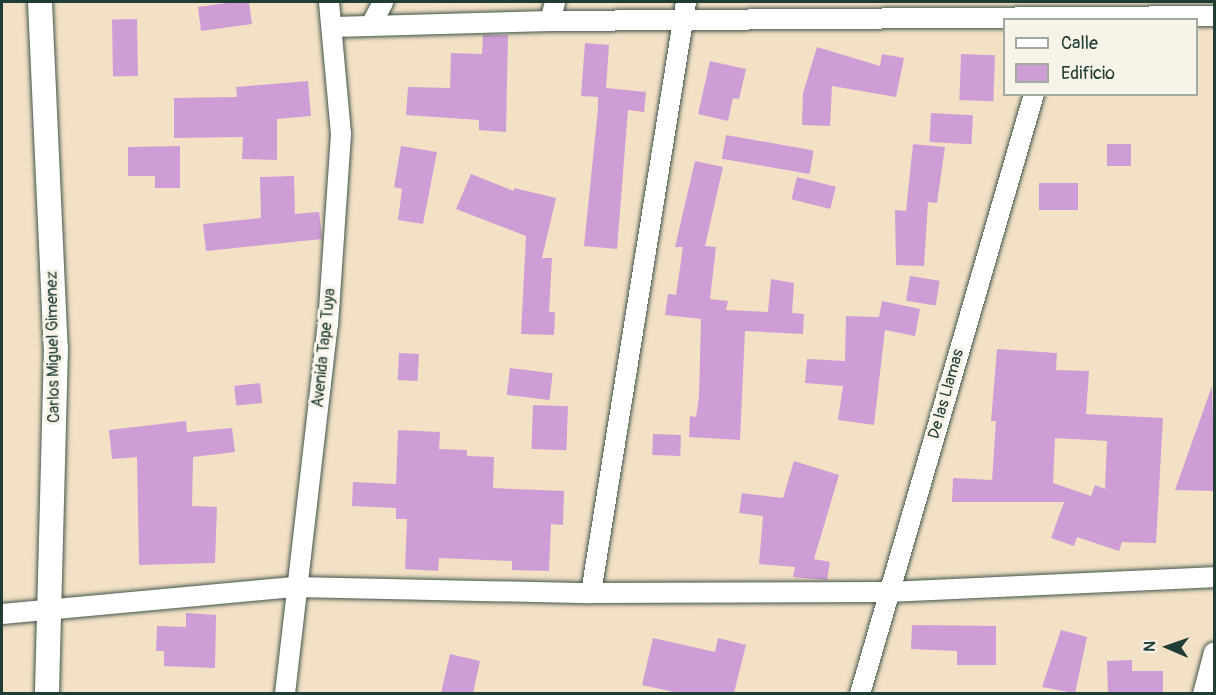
<!DOCTYPE html>
<html>
<head>
<meta charset="utf-8">
<style>
  body { margin:0 }
  #map { position:relative; width:1216px; height:695px; overflow:hidden; background:#f3e1c6; font-family:Pangolin,sans-serif }
  div>[style] { position:absolute }
  [style*='--x'] { left:calc(var(--x)*1px); top:calc(var(--y)*1px); width:calc(var(--w)*1px); rotate:calc(var(--a)*1deg) }
  .building>* { inset:0; background:#ce9dd5; transform-origin:0 0 }
  .roads { filter:drop-shadow(0 0 2px #3f564a) drop-shadow(0 0 2px #3f564a) }
  .minor>* { height:20px; margin:-10px; padding:0 10px; transform-origin:10px; border-radius:10px; background:#fff }
  .tertiary>* { height:24px; margin:-12px; padding:0 12px; transform-origin:12px; border-radius:12px; background:#fff }
  span { translate:-50% -50%; white-space:nowrap; text-align:center; line-height:1.15; -webkit-text-stroke:6px #f7f3e8; paint-order:stroke }
  .street-label { font-size:16px; color:#1f3d34 }
  .frame { position:absolute; inset:0; border:3px solid #1f3d34; pointer-events:none }
  .legend { position:absolute; left:1003px; top:18px; width:195px; height:78px; box-sizing:border-box; background:#f7f3e8; border:2px solid #a1aaa0; margin:0; padding:8px 10px; list-style:none; font-size:18px; color:#1f3d34 }
  .legend li { display:flex; align-items:center; gap:12px; height:30px }
  .legend b { width:30px; border:2px solid #a1aaa0 }
  .north { position:absolute; left:1138px; top:617px; width:60px; height:60px; -webkit-text-stroke:4px #f7f3e8; paint-order:stroke; rotate:272deg; font-size:16px; font-weight:700; line-height:24px; text-align:center; color:#1f3d34 }
  .north::after { content:''; display:block; margin:auto; width:21px; height:27px; background:#1f3d34; clip-path:polygon(50% 0,100% 100%,50% 72%,0 100%) }
</style>
</head>
<body>
<div id="map">
  <div class="building">
    <i style="clip-path:polygon(233px 2px,249px 2px,252px 24px,201px 31px,198px 7px)"></i>
    <i style="left:137px;top:19px;width:57px;height:25px;rotate:89deg"></i>
    <i style="clip-path:polygon(483px 35px,508px 35px,506px 132px,479px 130px,479px 120px,406px 115px,408px 87px,450px 88px,451px 53px,482px 54px)"></i>
    <i style="clip-path:polygon(585px 43px,609px 45px,606px 88px,646px 92px,644px 112px,628px 110px,617px 249px,584px 246px,598px 109px,598px 97px,581px 96px)"></i>
    <i style="clip-path:polygon(817px 47px,880px 66px,882px 54px,904px 58px,896px 97px,832px 86px,830px 126px,802px 125px,803px 93px)"></i>
    <i style="left:961px;top:54px;width:34px;height:46px;rotate:2deg"></i>
    <i style="clip-path:polygon(710px 61px,746px 69px,739px 99px,733px 98px,728px 121px,698px 114px)"></i>
    <i style="clip-path:polygon(308px 81px,311px 116px,277px 119px,277px 160px,242px 159px,243px 137px,174px 138px,174px 98px,237px 97px,236px 87px)"></i>
    <i style="left:931px;top:113px;width:42px;height:29px;rotate:3deg"></i>
    <i style="left:726px;top:135px;width:89px;height:24px;rotate:10deg"></i>
    <i style="clip-path:polygon(913px 144px,945px 147px,937px 203px,928px 202px,924px 266px,896px 265px,895px 210px,906px 211px)"></i>
    <i style="left:1107px;top:144px;width:24px;height:22px"></i>
    <i style="clip-path:polygon(180px 146px,180px 188px,155px 188px,155px 176px,128px 176px,128px 147px)"></i>
    <i style="clip-path:polygon(401px 146px,437px 152px,423px 224px,398px 220px,402px 189px,394px 187px)"></i>
    <i style="clip-path:polygon(695px 161px,723px 167px,705px 246px,716px 247px,710px 299px,728px 301px,726px 310px,768px 312px,771px 279px,794px 283px,792px 313px,804px 314px,803px 334px,745px 331px,740px 440px,689px 437px,690px 416px,696px 417px,699px 397px,701px 319px,665px 315px,668px 294px,676px 295px,683px 247px,675px 247px)"></i>
    <i style="clip-path:polygon(471px 174px,514px 191px,514px 188px,556px 198px,542px 258px,552px 258px,549px 312px,555px 312px,554px 335px,521px 334px,526px 236px,456px 209px)"></i>
    <i style="clip-path:polygon(294px 176px,295px 214px,319px 212px,322px 239px,206px 251px,203px 224px,261px 218px,260px 177px)"></i>
    <i style="left:797px;top:177px;width:40px;height:23px;rotate:14deg"></i>
    <i style="left:1039px;top:183px;width:39px;height:27px"></i>
    <i style="left:910px;top:276px;width:30px;height:25px;rotate:9deg"></i>
    <i style="clip-path:polygon(882px 301px,920px 309px,915px 336px,885px 330px,874px 425px,838px 420px,843px 386px,805px 383px,807px 359px,845px 361px,846px 316px,879px 317px)"></i>
    <i style="clip-path:polygon(evenodd,997px 349px,1057px 353px,1056px 370px,1089px 371px,1086px 414px,1163px 418px,1156px 543px,1122px 542px,1119px 551px,1077px 537px,1074px 546px,1051px 538px,1064px 502px,952px 502px,953px 478px,992px 480px,996px 421px,991px 421px,997px 349px,1055px 438px,1107px 441px,1105px 489px,1095px 485px,1091px 496px,1053px 483px,1055px 438px)"></i>
    <i style="left:399px;top:353px;width:20px;height:27px;rotate:3deg"></i>
    <i style="left:510px;top:368px;width:43px;height:27px;rotate:7deg"></i>
    <i style="left:260px;top:383px;width:20px;height:26px;rotate:84deg"></i>
    <i style="clip-path:polygon(1212px 386px,1215px 491px,1175px 490px)"></i>
    <i style="left:533px;top:405px;width:35px;height:44px;rotate:2deg"></i>
    <i style="clip-path:polygon(186px 421px,187px 432px,232px 428px,235px 452px,193px 457px,192px 506px,217px 507px,215px 563px,139px 565px,137px 457px,112px 459px,109px 430px)"></i>
    <i style="clip-path:polygon(398px 430px,440px 432px,439px 449px,467px 450px,467px 456px,494px 457px,493px 488px,564px 491px,563px 525px,551px 524px,549px 571px,512px 570px,512px 561px,439px 558px,438px 571px,405px 569px,407px 519px,396px 519px,396px 508px,352px 506px,353px 482px,396px 484px)"></i>
    <i style="left:653px;top:434px;width:28px;height:21px;rotate:2deg"></i>
    <i style="clip-path:polygon(794px 461px,839px 475px,814px 559px,830px 562px,827px 580px,793px 577px,795px 567px,759px 564px,763px 516px,739px 513px,742px 493px,783px 498px)"></i>
    <i style="clip-path:polygon(186px 613px,216px 615px,215px 668px,164px 666px,164px 651px,156px 651px,157px 626px,186px 627px)"></i>
    <i style="clip-path:polygon(912px 625px,996px 626px,996px 665px,957px 665px,957px 651px,911px 649px)"></i>
    <i style="clip-path:polygon(1061px 630px,1087px 637px,1075px 693px,1042px 687px)"></i>
    <i style="clip-path:polygon(653px 638px,715px 652px,718px 638px,746px 645px,734px 693px,679px 693px,642px 685px)"></i>
    <i style="clip-path:polygon(450px 654px,480px 661px,473px 693px,441px 693px)"></i>
    <i style="clip-path:polygon(1132px 660px,1132px 671px,1163px 671px,1163px 693px,1108px 693px,1107px 661px)"></i>
  </div>
  <div class="roads">
    <div class="minor">
      <i style="--x:550;--y:21;--w:20;--a:-75"></i>
      <i style="--x:371;--y:25;--w:26;--a:-62"></i>
      <i style="--x:333;--y:27;--w:217;--a:-1.6"></i>
      <i style="--x:550;--y:21;--w:664;--a:-0.43"></i>
      <i style="--x:591;--y:593;--w:599;--a:-80.87"></i>
      <i style="--x:2;--y:614;--w:293;--a:-5.3"></i>
      <i style="--x:294;--y:587;--w:297;--a:1.2"></i>
      <i style="--x:591;--y:593;--w:296;--a:-0.2"></i>
      <i style="--x:887;--y:592;--w:327;--a:-2.6"></i>
      <i style="--x:285;--y:694;--w:371;--a:-83.4"></i>
      <i style="--x:328;--y:325;--w:191;--a:-86.1"></i>
      <i style="--x:341;--y:134;--w:133;--a:-95.2"></i>
      <i style="--x:860;--y:694;--w:625;--a:-73.83"></i>
      <i style="--x:1203;--y:694;--w:43;--a:-75.3"></i>
    </div>
    <div class="tertiary">
      <i style="--x:40;--y:2;--w:346;--a:87.4"></i>
      <i style="--x:56;--y:348;--w:346;--a:91.5"></i>
    </div>
  </div>
  <div class="street-label">
    <span style="left:53px;top:347px;rotate:-91deg">Carlos Miguel Gimenez</span>
    <span style="left:324px;top:348px;rotate:-84deg">Avenida Tape Tuya</span>
    <span style="left:946px;top:394px;rotate:-74deg">De las Llamas</span>
  </div>
  <div class="frame"></div>
  <ul class="legend">
  <li><b style="height:8px;background:#fff"></b>Calle</li>
  <li><b style="height:16px;background:#ce9dd5"></b>Edificio</li>
  </ul>
  <div class="north">N</div>
</div>
</body>
</html>
